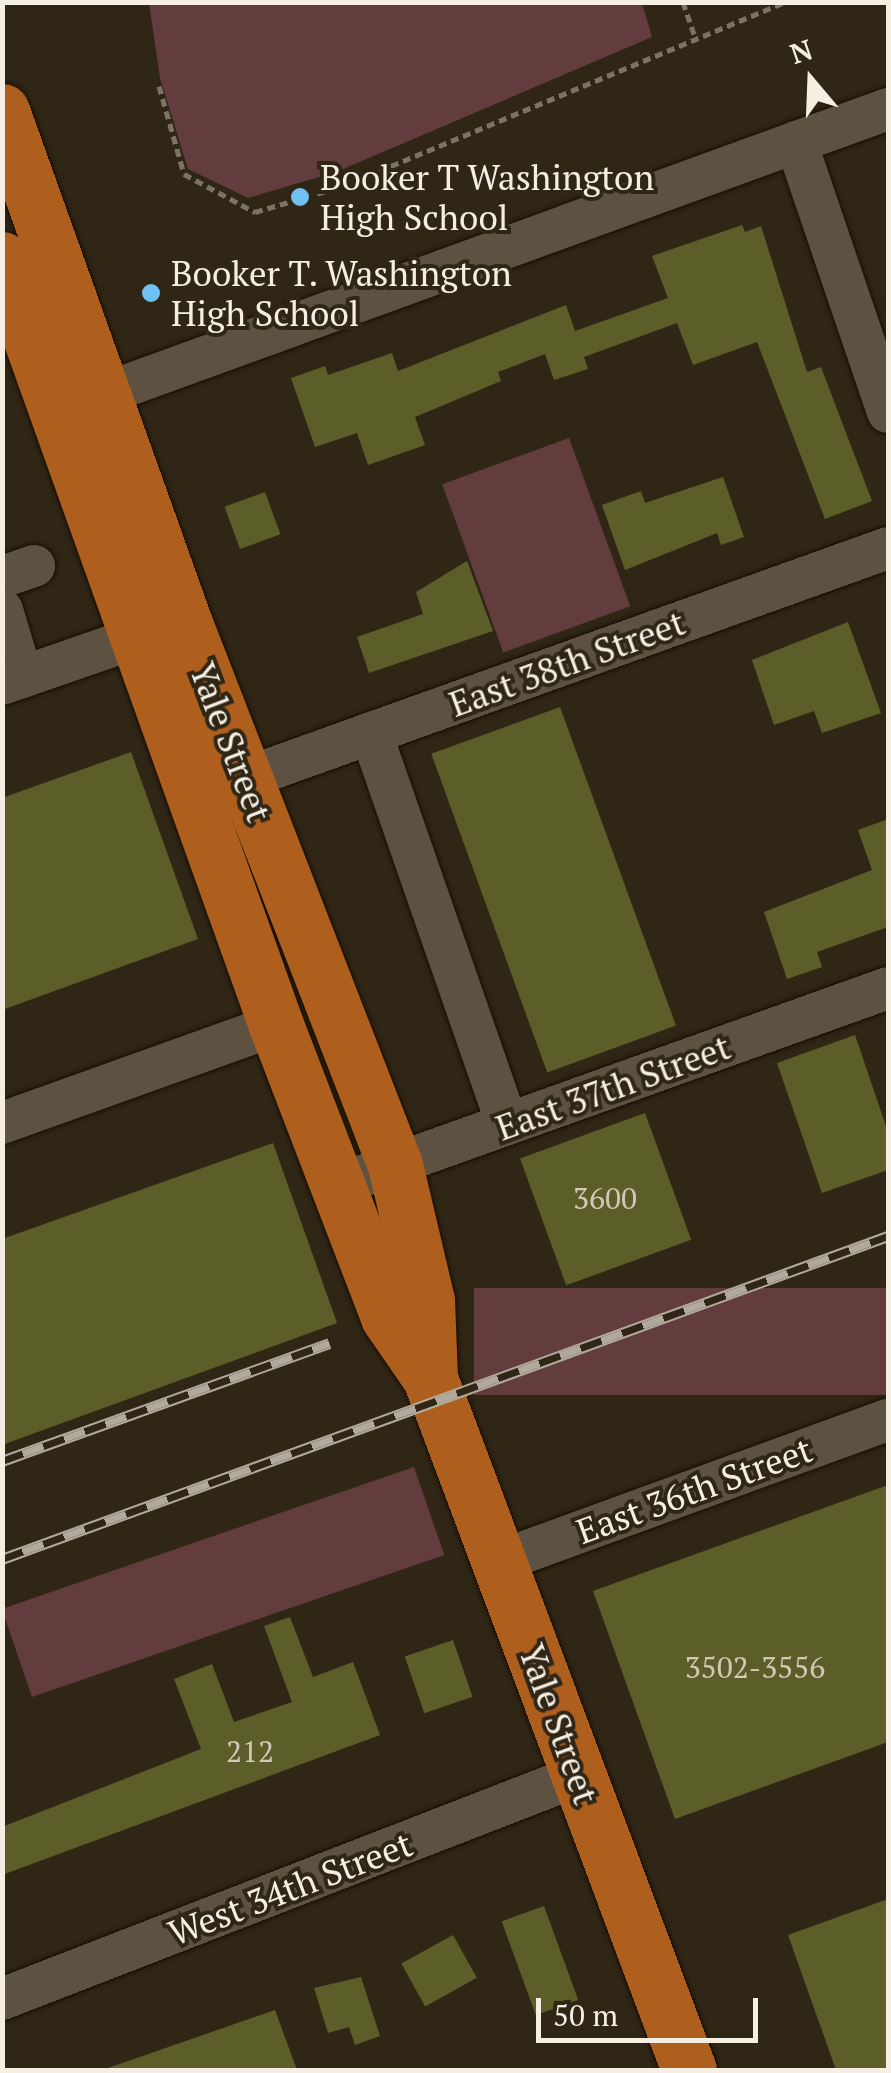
<!DOCTYPE html>
<html>
<head>
<meta charset="utf-8">
<style>
  body { margin:0 }
  #map { position:relative; width:891px; height:2073px; overflow:hidden; background:#302616; font-family:"PT Serif",serif }
  div>[style] { position:absolute }
  [style*='--x'] { left:calc(var(--x)*1px); top:calc(var(--y)*1px); width:calc(var(--w)*1px); rotate:calc(var(--a)*1deg) }
  .green>* { inset:0; background:#633c3e; transform-origin:0 0 }
  .building>* { inset:0; background:#5c5e2a; transform-origin:0 0 }
  .path>* { height:5px; margin-top:-2.5px; transform-origin:0; background:repeating-linear-gradient(90deg,#7c7365 0 8px,transparent 0 13px) }
  .roads { filter:drop-shadow(0 0 2px #180f02) drop-shadow(0 0 2px #180f02) }
  .minor>* { height:42px; margin:-21px; padding:0 21px; transform-origin:21px; border-radius:21px; background:#5d5241 }
  .major>* { height:55px; margin:-27.5px; padding:0 27.5px; transform-origin:27.5px; border-radius:27.5px; background:#ae5f1e }
  .rail>* { height:11px; margin-top:-5.5px; transform-origin:0; background:repeating-linear-gradient(90deg,#302616 0 22px,#b0a99c 0 44px); box-sizing:border-box; border-block:2px solid #b0a99c }
  .dots>* { width:28px; height:28px; translate:-50% -50%; box-sizing:border-box; border:5px solid #302616; border-radius:50% }
  span { translate:-50% -50%; white-space:nowrap; text-align:center; line-height:1.15; -webkit-text-stroke:8px #302616; paint-order:stroke }
  .number-label { font-size:30px; color:#cecab5 }
  .number-label span { -webkit-text-stroke-width:0 }
  .poi-label { font-size:35px; color:#f4eee3 }
  .left { translate:0 -50%; text-align:left }
  .street-label { font-size:35px; color:#f4eee3 }
  .frame { position:absolute; inset:0; border:5px solid #f4eee3; pointer-events:none }
  .north { position:absolute; left:761px; top:30px; width:100px; height:100px; -webkit-text-stroke:8px #302616; paint-order:stroke; rotate:341deg; font-size:28px; font-weight:700; line-height:40px; text-align:center; color:#f4eee3 }
  .north::after { content:''; display:block; margin:auto; width:35px; height:45px; background:#f4eee3; clip-path:polygon(50% 0,100% 100%,50% 72%,0 100%) }
  .scale { position:absolute; left:536px; top:1998px; width:222px; height:45px; box-sizing:border-box; border:5px solid #f4eee3; border-top:0; padding-left:12px; font-size:30px; line-height:35px; white-space:nowrap; color:#f4eee3; -webkit-text-stroke:8px #302616; paint-order:stroke }
</style>
</head>
<body>
<div id="map">
  <div class="green">
    <i style="clip-path:polygon(149px 3px,642px 3px,652px 37px,336px 172px,248px 198px,188px 169px,160px 78px)"></i>
    <i style="left:569px;top:438px;width:179px;height:135px;rotate:70deg"></i>
    <i style="left:888px;top:1288px;width:107px;height:414px;rotate:90deg"></i>
    <i style="left:414px;top:1467px;width:93px;height:436px;rotate:71deg"></i>
  </div>
  <div class="building">
    <i style="clip-path:polygon(742px 225px,745px 232px,761px 226px,807px 372px,821px 367px,872px 501px,825px 519px,757px 342px,693px 365px,677px 323px,584px 357px,588px 369px,554px 380px,545px 354px,498px 372px,501px 381px,415px 417px,425px 445px,368px 465px,357px 433px,315px 447px,291px 378px,325px 366px,328px 375px,392px 353px,398px 371px,566px 305px,575px 331px,668px 298px,652px 256px)"></i>
    <i style="clip-path:polygon(723px 477px,744px 537px,721px 545px,717px 533px,625px 570px,602px 505px,641px 491px,645px 503px)"></i>
    <i style="left:265px;top:492px;width:45px;height:43px;rotate:70deg"></i>
    <i style="clip-path:polygon(467px 561px,493px 631px,369px 673px,357px 637px,423px 614px,416px 592px)"></i>
    <i style="clip-path:polygon(848px 622px,881px 713px,822px 733px,814px 711px,774px 725px,752px 660px)"></i>
    <i style="left:560px;top:707px;width:339px;height:137px;rotate:70deg"></i>
    <i style="clip-path:polygon(131px 752px,198px 939px,2px 1010px,2px 798px)"></i>
    <i style="clip-path:polygon(888px 819px,888px 927px,817px 952px,822px 967px,787px 979px,764px 912px,872px 870px,858px 830px)"></i>
    <i style="clip-path:polygon(855px 1035px,888px 1132px,888px 1170px,822px 1193px,777px 1063px)"></i>
    <i style="left:645px;top:1113px;width:135px;height:133px;rotate:70deg"></i>
    <i style="clip-path:polygon(273px 1143px,337px 1323px,2px 1445px,2px 1239px)"></i>
    <i style="clip-path:polygon(888px 1485px,888px 1742px,675px 1819px,593px 1591px)"></i>
    <i style="clip-path:polygon(290px 1617px,313px 1677px,353px 1662px,380px 1735px,2px 1875px,2px 1827px,201px 1749px,174px 1679px,212px 1664px,234px 1722px,292px 1702px,264px 1626px)"></i>
    <i style="left:453px;top:1640px;width:60px;height:51px;rotate:71deg"></i>
    <i style="clip-path:polygon(888px 1899px,888px 2070px,836px 2070px,788px 1935px)"></i>
    <i style="left:544px;top:1906px;width:100px;height:45px;rotate:70deg"></i>
    <i style="left:453px;top:1935px;width:49px;height:59px;rotate:61deg"></i>
    <i style="clip-path:polygon(361px 1977px,380px 2036px,355px 2045px,349px 2027px,328px 2033px,314px 1988px)"></i>
    <i style="clip-path:polygon(275px 2010px,297px 2070px,108px 2070px,108px 2068px)"></i>
  </div>
  <div class="path">
    <i style="--x:683;--y:2;--w:37;--a:71"></i>
    <i style="--x:159;--y:86;--w:91;--a:74.1"></i>
    <i style="--x:184;--y:174;--w:81;--a:28.2"></i>
    <i style="--x:255;--y:212;--w:92;--a:-16.5"></i>
    <i style="--x:343;--y:186;--w:479;--a:-22.6"></i>
  </div>
  <div class="roads">
    <div class="minor">
      <i style="--x:796;--y:142;--w:285;--a:71.2"></i>
      <i style="--x:76;--y:404;--w:864;--a:-19.97"></i>
      <i style="--x:2;--y:577;--w:34;--a:-19"></i>
      <i style="--x:2;--y:610;--w:70;--a:73.4"></i>
      <i style="--x:2;--y:684;--w:171;--a:-19.1"></i>
      <i style="--x:371;--y:733;--w:414;--a:70.8"></i>
      <i style="--x:246;--y:778;--w:682;--a:-19.71"></i>
      <i style="--x:2;--y:1123;--w:291;--a:-19.7"></i>
      <i style="--x:337;--y:1185;--w:585;--a:-19.67"></i>
      <i style="--x:500;--y:1561;--w:413;--a:-20"></i>
      <i style="--x:2;--y:1999;--w:617;--a:-21.2"></i>
    </div>
    <div class="major">
      <i style="--x:2;--y:111;--w:542;--a:70.36"></i>
      <i style="--x:184;--y:621;--w:583;--a:68.8"></i>
      <i style="--x:395;--y:1165;--w:139;--a:76.7"></i>
      <i style="--x:427;--y:1300;--w:78;--a:87.8"></i>
      <i style="--x:2;--y:259;--w:814;--a:70.32"></i>
      <i style="--x:276;--y:1025;--w:313;--a:69"></i>
      <i style="--x:388;--y:1317;--w:74;--a:55.5"></i>
      <i style="--x:430;--y:1378;--w:739;--a:69.48"></i>
    </div>
  </div>
  <div class="rail">
    <i style="--x:2;--y:1461;--w:348;--a:-19.8"></i>
    <i style="--x:2;--y:1559;--w:943;--a:-20.03"></i>
  </div>
  <div class="dots">
    <i style="left:300px;top:197px;background:#70c2f4"></i>
    <i style="left:151px;top:293px;background:#70c2f4"></i>
  </div>
  <div class="number-label">
    <span style="left:605px;top:1198px">3600</span>
    <span style="left:755px;top:1667px">3502-3556</span>
    <span style="left:250px;top:1751px">212</span>
  </div>
  <div class="poi-label">
    <span class="left" style="left:320px;top:197px">Booker T Washington<br>High School</span>
    <span class="left" style="left:171px;top:293px">Booker T. Washington<br>High School</span>
  </div>
  <div class="street-label">
    <span style="left:567px;top:663px;rotate:-20deg">East 38th Street</span>
    <span style="left:231px;top:742px;rotate:69deg">Yale Street</span>
    <span style="left:613px;top:1087px;rotate:-20deg">East 37th Street</span>
    <span style="left:694px;top:1490px;rotate:-20deg">East 36th Street</span>
    <span style="left:559px;top:1724px;rotate:70deg">Yale Street</span>
    <span style="left:290px;top:1888px;rotate:-21deg">West 34th Street</span>
  </div>
  <div class="frame"></div>
  <div class="north">N</div>
  <div class="scale">50 m</div>
</div>
</body>
</html>
